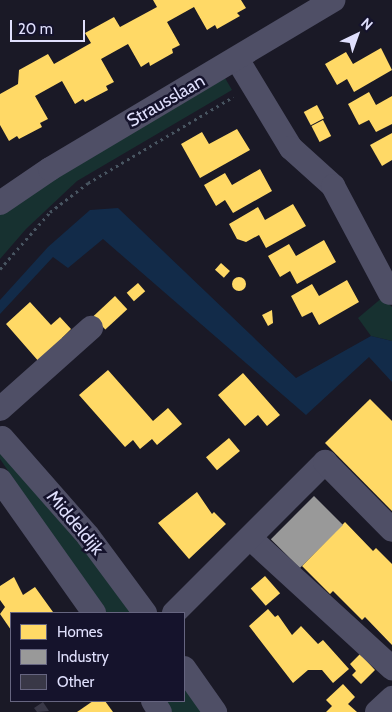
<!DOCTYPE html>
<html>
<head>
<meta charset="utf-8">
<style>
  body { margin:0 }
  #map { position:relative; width:392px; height:712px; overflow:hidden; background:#1a1926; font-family:Cabin,sans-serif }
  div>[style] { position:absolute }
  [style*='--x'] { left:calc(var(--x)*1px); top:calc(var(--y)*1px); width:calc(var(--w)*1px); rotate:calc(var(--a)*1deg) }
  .green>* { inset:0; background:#173130 }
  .water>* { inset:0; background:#122b49 }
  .homes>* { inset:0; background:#ffd966; transform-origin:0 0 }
  .round { border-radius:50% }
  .industry>* { inset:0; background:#999; transform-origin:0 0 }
  .building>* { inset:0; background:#393847 }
  .path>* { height:3px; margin-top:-1.5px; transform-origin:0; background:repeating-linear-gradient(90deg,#485561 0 2.5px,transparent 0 6.5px) }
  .minor>* { height:24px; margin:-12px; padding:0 12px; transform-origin:12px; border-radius:12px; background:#4f4f66 }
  span { translate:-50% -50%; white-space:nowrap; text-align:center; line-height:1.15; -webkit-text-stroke:5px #15132c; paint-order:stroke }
  .street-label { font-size:18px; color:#e0e0fd }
  .legend { position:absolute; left:10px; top:612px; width:175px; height:90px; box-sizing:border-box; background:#15132c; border:1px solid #666580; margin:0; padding:6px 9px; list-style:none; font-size:15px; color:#e0e0fd }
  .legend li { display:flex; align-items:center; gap:10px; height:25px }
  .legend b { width:25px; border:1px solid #666580 }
  .north { position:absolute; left:332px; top:10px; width:50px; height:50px; -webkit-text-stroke:4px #15132c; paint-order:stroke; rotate:42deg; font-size:14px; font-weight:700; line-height:20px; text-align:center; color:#e0e0fd }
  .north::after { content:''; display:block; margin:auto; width:18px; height:22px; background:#e0e0fd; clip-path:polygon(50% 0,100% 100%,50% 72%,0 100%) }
  .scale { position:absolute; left:10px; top:20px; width:75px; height:22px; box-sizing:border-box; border:2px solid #e0e0fd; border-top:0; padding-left:6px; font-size:15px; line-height:18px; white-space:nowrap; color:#e0e0fd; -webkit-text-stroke:4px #15132c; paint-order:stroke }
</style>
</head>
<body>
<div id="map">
  <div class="green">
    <i style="clip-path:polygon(225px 78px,232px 90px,77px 181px,26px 229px,0 259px,0 214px,36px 188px)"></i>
    <i style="clip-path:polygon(383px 297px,392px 307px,392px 341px,371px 336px,358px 318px)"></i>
    <i style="clip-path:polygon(3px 451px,136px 613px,105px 613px,0 459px,0 453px)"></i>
    <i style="clip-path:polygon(184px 679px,207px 712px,172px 712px,164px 701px,184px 701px)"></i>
  </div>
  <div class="water">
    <i style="clip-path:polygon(118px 208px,296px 378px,371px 336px,392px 341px,392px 382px,369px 357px,306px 415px,103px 239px,68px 268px,53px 257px,0 314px,0 300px,48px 247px,90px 210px)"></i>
  </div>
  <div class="homes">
    <i style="clip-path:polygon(153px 0,241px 0,246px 8px,237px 13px,240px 16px,217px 29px,215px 25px,207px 30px,194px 7px,167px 22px,180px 45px,172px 49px,173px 53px,150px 66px,149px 62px,141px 67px,128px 44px,101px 59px,114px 82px,106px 86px,108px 90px,85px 102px,83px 99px,75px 104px,62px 81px,35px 96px,48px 119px,40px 123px,42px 127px,19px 139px,17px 136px,9px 141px,0 125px,0 94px,18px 84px,19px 70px,48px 54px,54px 64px,91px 43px,85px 33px,114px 17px,120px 27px,157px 7px)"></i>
    <i style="clip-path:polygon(381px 48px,392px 70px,354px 92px,347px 79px,337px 85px,325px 64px,346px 52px,353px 64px)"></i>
    <i style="clip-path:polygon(369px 92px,376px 105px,392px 96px,392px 124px,376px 132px,369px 120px,359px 125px,348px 104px)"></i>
    <i style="left:317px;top:105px;width:15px;height:15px;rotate:62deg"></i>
    <i style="left:323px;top:120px;width:18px;height:13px;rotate:63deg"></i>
    <i style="clip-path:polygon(237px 129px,250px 150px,200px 178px,181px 144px,202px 132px,209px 144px)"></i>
    <i style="clip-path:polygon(392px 133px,392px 160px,382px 166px,370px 145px)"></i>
    <i style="clip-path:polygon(260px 169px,272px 191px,233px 213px,225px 200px,216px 206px,204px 185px,225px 173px,232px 185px)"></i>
    <i style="clip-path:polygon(293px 204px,306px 226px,266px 248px,259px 235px,246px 242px,237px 239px,229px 224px,258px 207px,265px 220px)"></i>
    <i style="clip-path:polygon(324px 240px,336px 262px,297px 284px,290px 271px,280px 277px,268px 256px,289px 244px,296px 256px)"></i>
    <i style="left:221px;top:263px;width:12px;height:9px;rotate:42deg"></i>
    <i class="round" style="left:232px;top:277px;width:14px;height:14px"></i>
    <i style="clip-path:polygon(347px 280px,359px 302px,319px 325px,312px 312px,302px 317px,291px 296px,312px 284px,319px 296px)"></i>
    <i style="left:138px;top:283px;width:11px;height:15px;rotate:49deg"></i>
    <i style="left:115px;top:296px;width:18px;height:30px;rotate:47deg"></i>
    <i style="clip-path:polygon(30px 302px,51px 325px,60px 317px,71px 329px,62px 338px,65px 340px,40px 363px,6px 324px)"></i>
    <i style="clip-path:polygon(272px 310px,273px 323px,268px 326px,262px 315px)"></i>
    <i style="clip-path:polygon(108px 370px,153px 421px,168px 408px,182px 424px,157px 445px,152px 439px,140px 449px,133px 440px,125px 447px,79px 395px)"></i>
    <i style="clip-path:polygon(243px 373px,280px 415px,267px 426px,258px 415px,245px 426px,218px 395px)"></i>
    <i style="clip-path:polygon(370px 399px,392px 421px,392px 511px,325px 443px)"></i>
    <i style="left:229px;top:438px;width:17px;height:30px;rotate:50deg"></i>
    <i style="clip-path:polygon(197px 492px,212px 514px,214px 512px,226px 524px,189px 559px,158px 523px)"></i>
    <i style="clip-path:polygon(345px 522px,373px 551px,376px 548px,392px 564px,392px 645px,365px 617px,362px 620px,333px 591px,330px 594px,302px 566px)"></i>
    <i style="left:265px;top:576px;width:23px;height:19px;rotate:49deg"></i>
    <i style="clip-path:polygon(14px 577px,23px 595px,35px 587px,53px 612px,11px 613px,11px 630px,0 614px,5px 607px,0 600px,0 586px)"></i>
    <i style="clip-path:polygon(268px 609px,275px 617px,278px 615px,292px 635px,301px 626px,318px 644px,323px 640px,349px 669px,333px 683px,322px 670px,308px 670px,293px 683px,249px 626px)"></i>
    <i style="clip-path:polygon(360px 654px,375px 670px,361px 684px,352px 675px,356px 671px,350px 664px)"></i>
    <i style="clip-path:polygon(343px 684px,355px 697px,348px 704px,357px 712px,326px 712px,332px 706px,326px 700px)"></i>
    <i style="clip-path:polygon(93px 701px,105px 701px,113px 712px,77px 712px)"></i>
  </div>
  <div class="industry">
    <i style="left:314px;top:496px;width:41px;height:61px;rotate:45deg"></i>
  </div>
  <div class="building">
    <i style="clip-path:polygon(43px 702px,49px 711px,37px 712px,34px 708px)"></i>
  </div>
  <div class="path">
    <i style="--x:0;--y:269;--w:76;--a:-48.7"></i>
    <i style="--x:50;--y:212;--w:48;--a:-37.3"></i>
    <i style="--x:88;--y:183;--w:169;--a:-30.7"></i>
  </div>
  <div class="minor">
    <i style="--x:237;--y:59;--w:104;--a:58.8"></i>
    <i style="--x:291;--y:148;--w:57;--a:42.1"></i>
    <i style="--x:333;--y:186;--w:121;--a:62"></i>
    <i style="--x:0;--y:203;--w:60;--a:-34.2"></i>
    <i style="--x:50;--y:169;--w:330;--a:-30.8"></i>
    <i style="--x:0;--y:409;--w:122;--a:-41.7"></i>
    <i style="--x:2;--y:438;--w:130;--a:48.7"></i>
    <i style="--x:88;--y:536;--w:96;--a:53.5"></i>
    <i style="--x:0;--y:480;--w:163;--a:54.7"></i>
    <i style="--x:250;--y:538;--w:193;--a:42.5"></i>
    <i style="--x:174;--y:613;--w:214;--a:-45"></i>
    <i style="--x:325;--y:462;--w:95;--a:45.4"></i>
    <i style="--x:184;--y:668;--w:54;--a:54.8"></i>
    <i style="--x:153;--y:701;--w:13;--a:58"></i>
    <i style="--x:377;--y:712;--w:21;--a:-43"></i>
  </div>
  <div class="street-label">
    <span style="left:166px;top:101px;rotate:-30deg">Strausslaan</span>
    <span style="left:75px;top:523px;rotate:50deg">Middeldijk</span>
  </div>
  <ul class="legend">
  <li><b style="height:14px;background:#ffd966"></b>Homes</li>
  <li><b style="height:14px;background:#999"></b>Industry</li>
  <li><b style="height:14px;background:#393847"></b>Other</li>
  </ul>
  <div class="north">N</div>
  <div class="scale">20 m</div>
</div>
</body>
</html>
